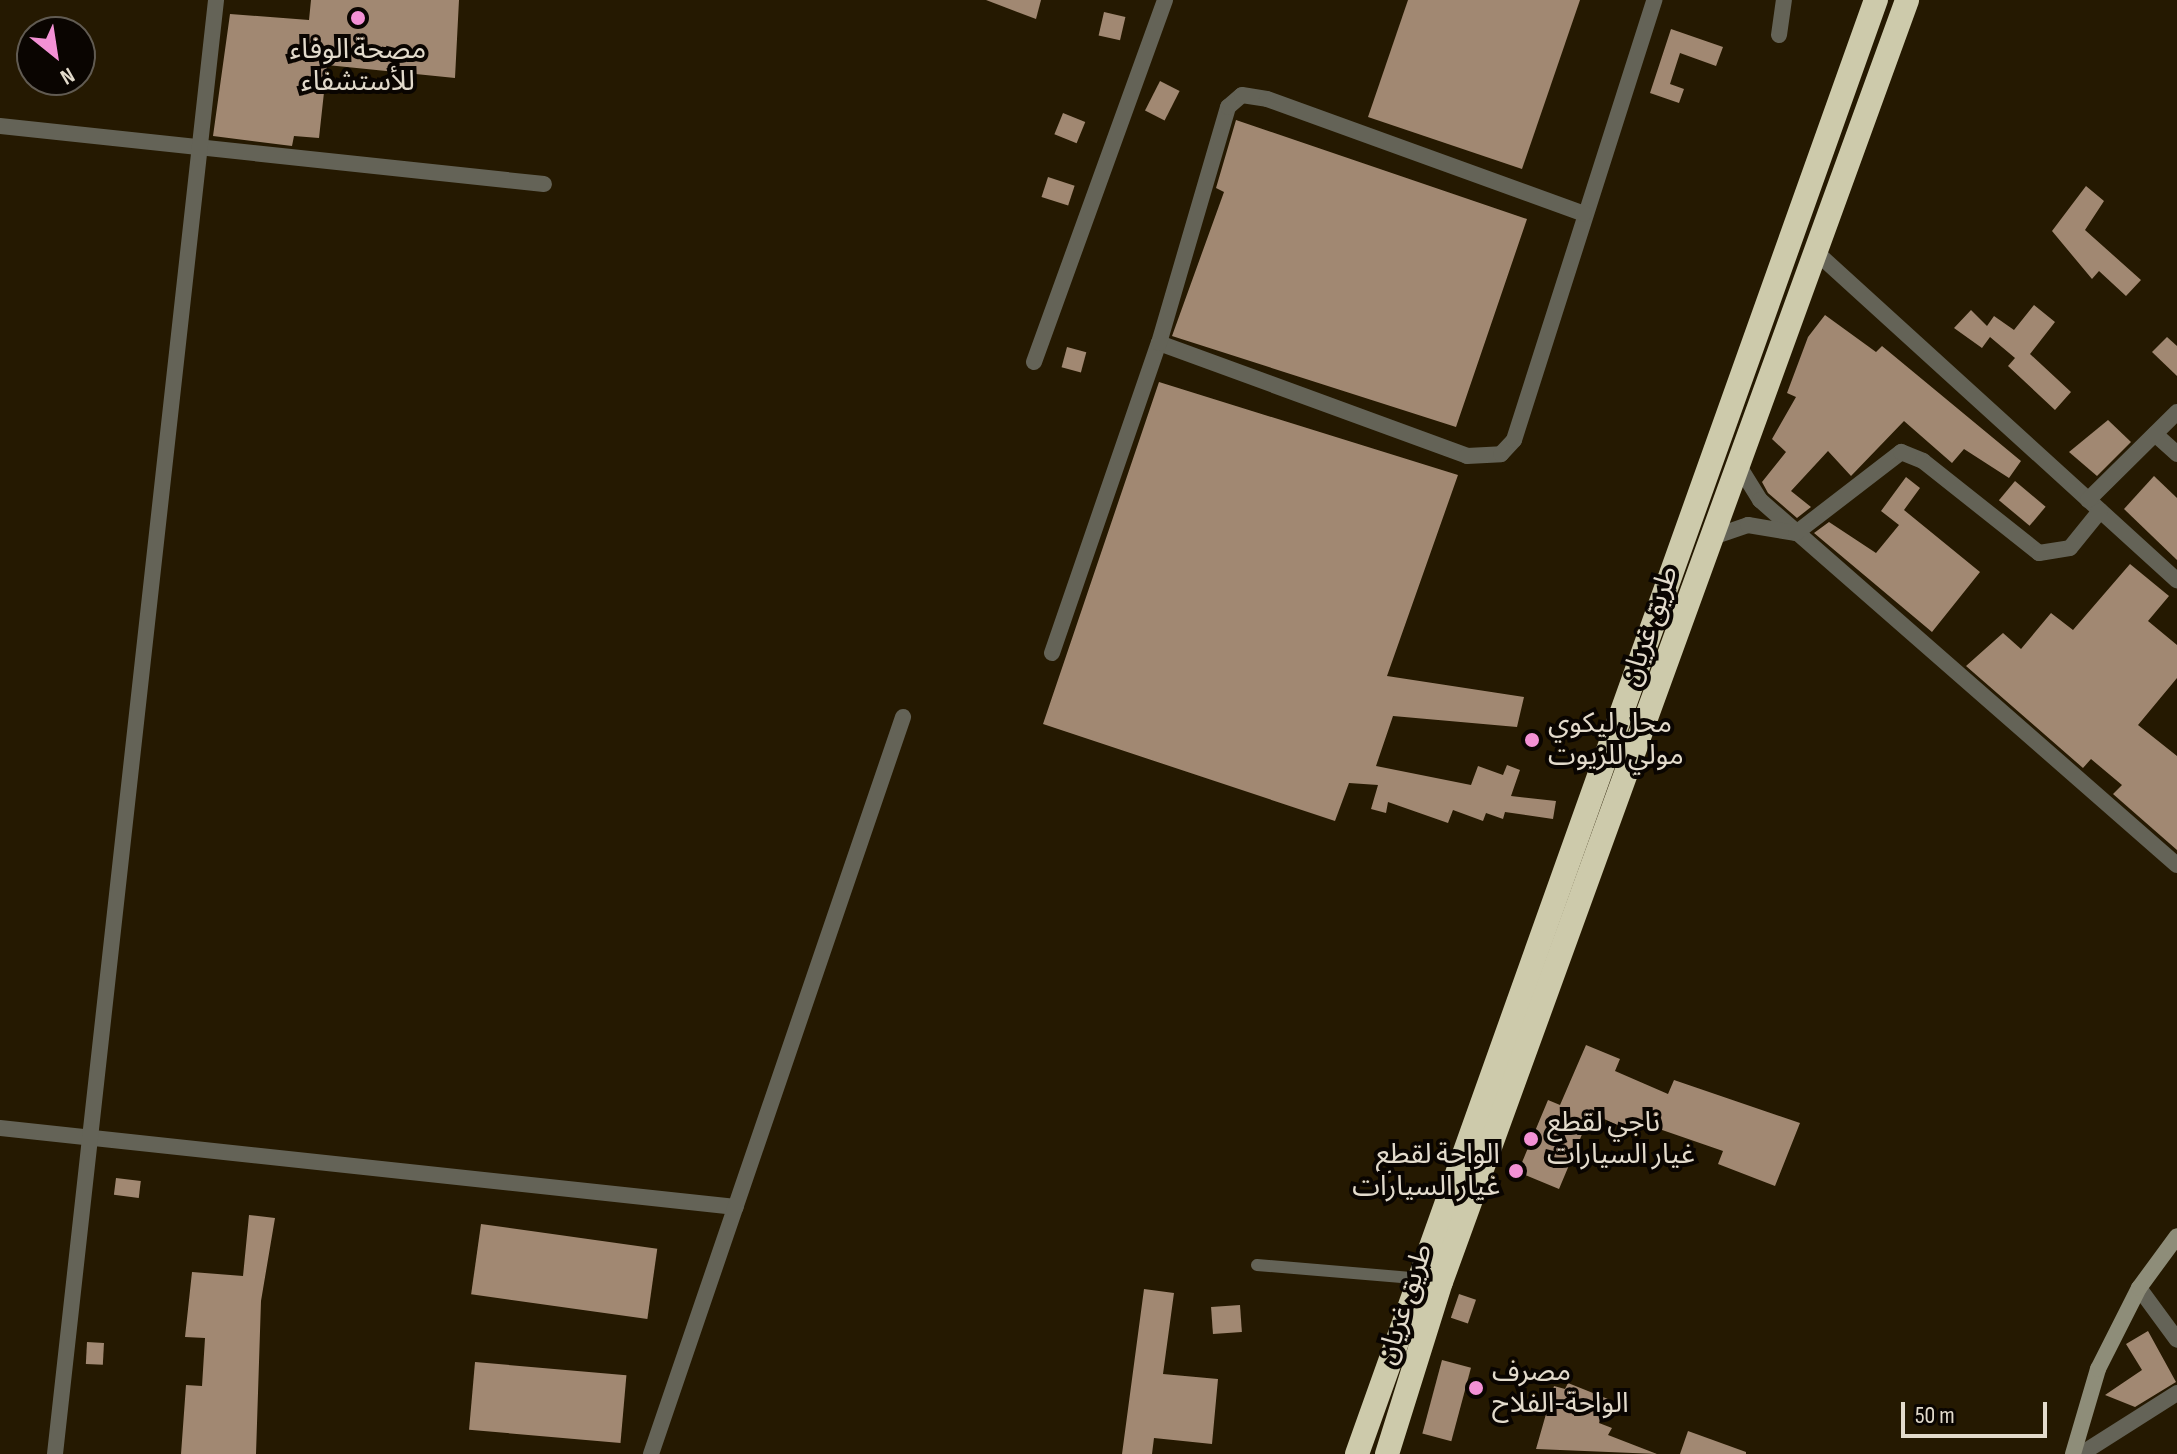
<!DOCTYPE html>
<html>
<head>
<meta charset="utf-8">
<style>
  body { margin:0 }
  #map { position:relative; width:2177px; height:1454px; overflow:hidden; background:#251901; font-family:"Sofia Sans Condensed","Noto Sans Arabic",sans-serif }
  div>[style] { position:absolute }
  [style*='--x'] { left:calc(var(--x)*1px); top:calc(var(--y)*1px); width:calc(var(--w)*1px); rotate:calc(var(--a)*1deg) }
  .building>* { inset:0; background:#a18872; transform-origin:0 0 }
  .lane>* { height:12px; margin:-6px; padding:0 6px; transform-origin:6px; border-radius:6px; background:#646357 }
  .street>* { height:16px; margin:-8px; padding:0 8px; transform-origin:8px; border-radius:8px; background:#646357 }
  .secondary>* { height:16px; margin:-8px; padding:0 8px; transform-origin:8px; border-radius:8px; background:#8e8d79 }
  .highway>* { height:24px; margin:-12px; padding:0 12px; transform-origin:12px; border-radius:12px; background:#cdcaab }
  .dots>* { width:22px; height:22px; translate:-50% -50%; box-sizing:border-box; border:4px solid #0a0501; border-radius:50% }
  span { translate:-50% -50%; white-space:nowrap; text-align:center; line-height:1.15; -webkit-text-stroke:8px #0a0501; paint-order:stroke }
  .poi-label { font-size:28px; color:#e3dbcc }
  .left { translate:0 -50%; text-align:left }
  .right { translate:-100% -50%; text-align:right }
  .street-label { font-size:28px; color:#e3dbcc }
  .north { position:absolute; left:16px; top:16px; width:80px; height:80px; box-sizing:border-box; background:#0a0501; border:2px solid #615b52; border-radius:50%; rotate:150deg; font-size:22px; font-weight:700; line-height:32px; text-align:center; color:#e3dbcc }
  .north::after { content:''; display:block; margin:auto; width:28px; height:36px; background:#f391d5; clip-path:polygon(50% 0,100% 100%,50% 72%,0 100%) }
  .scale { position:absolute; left:1901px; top:1402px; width:146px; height:36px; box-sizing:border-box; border:4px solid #e3dbcc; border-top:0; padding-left:10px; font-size:24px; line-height:28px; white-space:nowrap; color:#e3dbcc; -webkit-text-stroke:6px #0a0501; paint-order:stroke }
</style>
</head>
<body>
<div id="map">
  <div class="building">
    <i style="clip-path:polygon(311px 0,459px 0,455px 78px,327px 65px,319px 138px,294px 136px,292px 146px,213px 136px,230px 14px,309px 20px)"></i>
    <i style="clip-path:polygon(986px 0,1041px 0,1036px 19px)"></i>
    <i style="clip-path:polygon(1408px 0,1580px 0,1522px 169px,1368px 117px)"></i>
    <i style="left:1104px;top:12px;width:22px;height:24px;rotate:13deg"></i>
    <i style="clip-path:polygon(1671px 29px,1723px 47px,1716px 66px,1680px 53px,1670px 84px,1684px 89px,1679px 103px,1650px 93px)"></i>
    <i style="left:1160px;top:81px;width:22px;height:33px;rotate:27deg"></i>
    <i style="left:1063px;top:113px;width:24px;height:23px;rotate:22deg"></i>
    <i style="clip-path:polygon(1236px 120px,1527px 219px,1456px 427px,1172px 336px,1224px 192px,1216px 188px)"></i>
    <i style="left:1048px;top:177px;width:28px;height:21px;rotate:18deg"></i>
    <i style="clip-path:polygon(2086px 186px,2104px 201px,2085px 230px,2141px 280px,2126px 296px,2099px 271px,2092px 279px,2052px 231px)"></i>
    <i style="clip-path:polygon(2034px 305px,2055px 322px,2030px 354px,2071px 392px,2055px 410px,2008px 366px,2015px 358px,1990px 337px,1982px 348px,1954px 328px,1971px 310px,1987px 326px,1994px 316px,2014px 330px)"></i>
    <i style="clip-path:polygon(1825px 315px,1876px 352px,1882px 346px,2021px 461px,2009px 478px,1964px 449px,1952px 463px,1904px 421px,1851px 476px,1828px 451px,1791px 491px,1811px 507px,1797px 518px,1768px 493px,1762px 482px,1786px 452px,1772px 439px,1796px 397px,1787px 393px,1808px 337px)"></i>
    <i style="clip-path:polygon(2167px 337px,2177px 346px,2177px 376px,2152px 352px)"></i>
    <i style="left:1067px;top:347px;width:20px;height:21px;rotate:15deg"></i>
    <i style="clip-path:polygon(1159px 382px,1458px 475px,1387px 676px,1524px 697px,1517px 727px,1393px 716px,1376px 766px,1471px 785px,1478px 766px,1503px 775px,1507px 765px,1520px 770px,1511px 796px,1556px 801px,1553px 819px,1505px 812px,1503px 819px,1486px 813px,1483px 821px,1453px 810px,1448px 823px,1388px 802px,1386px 813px,1371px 809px,1378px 785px,1349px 783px,1335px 821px,1043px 724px)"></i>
    <i style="clip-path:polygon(2108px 420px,2131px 442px,2097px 476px,2069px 452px)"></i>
    <i style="clip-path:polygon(2154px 476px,2177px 498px,2177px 560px,2124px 509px)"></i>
    <i style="clip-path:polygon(1906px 477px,1920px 488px,1904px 510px,1980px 572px,1932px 632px,1814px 533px,1829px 522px,1876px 553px,1899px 525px,1881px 511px)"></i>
    <i style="left:2015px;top:481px;width:40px;height:25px;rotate:40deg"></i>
    <i style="clip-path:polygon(2130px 564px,2169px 596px,2148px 621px,2177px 645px,2177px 678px,2138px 725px,2177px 756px,2177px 850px,2113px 794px,2122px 785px,2091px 759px,2083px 768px,1966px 666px,2003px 633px,2021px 649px,2051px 613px,2073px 630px)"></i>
    <i style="clip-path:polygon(1586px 1045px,1620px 1059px,1615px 1071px,1668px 1094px,1674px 1080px,1800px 1123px,1775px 1186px,1718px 1164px,1723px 1151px,1639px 1122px,1635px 1133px,1591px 1113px,1559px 1189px,1518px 1172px,1548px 1100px,1560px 1105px)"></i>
    <i style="left:116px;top:1178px;width:25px;height:17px;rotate:7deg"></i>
    <i style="clip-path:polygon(249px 1215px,275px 1218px,261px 1301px,256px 1454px,181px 1454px,186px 1385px,202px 1386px,205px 1338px,185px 1337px,192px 1272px,243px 1276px)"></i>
    <i style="left:481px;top:1224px;width:178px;height:71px;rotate:8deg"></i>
    <i style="clip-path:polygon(1144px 1289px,1174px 1293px,1163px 1374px,1218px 1379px,1212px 1444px,1154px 1438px,1152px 1454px,1122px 1454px)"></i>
    <i style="left:1459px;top:1294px;width:18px;height:25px;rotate:19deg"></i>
    <i style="left:1240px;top:1305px;width:27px;height:29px;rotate:86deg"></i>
    <i style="clip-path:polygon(2148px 1331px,2176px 1382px,2135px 1407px,2105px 1395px,2142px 1370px,2126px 1344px)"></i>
    <i style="left:87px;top:1342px;width:17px;height:22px;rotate:3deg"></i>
    <i style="left:1442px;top:1360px;width:30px;height:76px;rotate:15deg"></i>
    <i style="left:475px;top:1362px;width:152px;height:68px;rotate:5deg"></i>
    <i style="clip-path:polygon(1568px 1383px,1608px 1399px,1599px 1423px,1612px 1428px,1608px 1435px,1657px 1454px,1536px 1449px,1554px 1386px,1565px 1389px)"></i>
    <i style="clip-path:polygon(1688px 1431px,1746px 1452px,1746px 1454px,1680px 1454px)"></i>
  </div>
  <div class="lane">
    <i style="--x:1257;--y:1265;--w:166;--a:4.8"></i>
  </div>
  <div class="street">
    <i style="--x:1779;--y:35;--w:35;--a:-82"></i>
    <i style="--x:0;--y:126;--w:547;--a:6.09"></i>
    <i style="--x:1816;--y:252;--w:488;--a:42.3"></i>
    <i style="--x:1159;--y:343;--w:328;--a:20.1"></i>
    <i style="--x:1467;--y:456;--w:34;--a:-3"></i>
    <i style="--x:1501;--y:454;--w:19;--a:-47"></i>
    <i style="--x:1514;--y:440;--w:462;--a:-72.3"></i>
    <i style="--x:1034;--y:362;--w:385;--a:-70.1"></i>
    <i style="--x:2155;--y:434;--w:30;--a:42"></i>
    <i style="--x:1737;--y:463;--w:44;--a:58.1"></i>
    <i style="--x:1760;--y:500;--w:554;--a:41.2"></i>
    <i style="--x:2088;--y:500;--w:125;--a:-44.7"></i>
    <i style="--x:1713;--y:537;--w:37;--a:-19"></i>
    <i style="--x:1748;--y:525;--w:49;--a:9.5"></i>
    <i style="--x:1796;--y:533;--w:133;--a:-37.6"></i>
    <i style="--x:1901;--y:452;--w:24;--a:22"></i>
    <i style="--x:1923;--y:461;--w:148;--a:38.4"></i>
    <i style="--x:2039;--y:553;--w:31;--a:-9"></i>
    <i style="--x:2070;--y:548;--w:48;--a:-51"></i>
    <i style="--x:1052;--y:653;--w:328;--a:-71"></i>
    <i style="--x:1159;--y:343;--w:246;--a:-73.7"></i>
    <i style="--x:1228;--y:107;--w:18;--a:-41"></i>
    <i style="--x:1242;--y:95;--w:25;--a:9"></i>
    <i style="--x:1267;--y:99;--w:337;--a:19.9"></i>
    <i style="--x:0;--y:1128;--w:740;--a:6.13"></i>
    <i style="--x:2139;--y:1288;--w:64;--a:53.8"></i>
    <i style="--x:55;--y:1454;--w:1463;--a:-83.68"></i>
    <i style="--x:651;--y:1454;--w:779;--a:-71.12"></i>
    <i style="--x:2081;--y:1454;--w:114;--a:-32.4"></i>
  </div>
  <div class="secondary">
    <i style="--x:2073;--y:1454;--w:89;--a:-73.6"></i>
    <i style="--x:2098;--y:1369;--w:91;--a:-63.2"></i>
    <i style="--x:2139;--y:1288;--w:64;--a:-53.8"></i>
  </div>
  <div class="highway">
    <i style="--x:1357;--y:1454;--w:1544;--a:-70.36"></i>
    <i style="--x:1387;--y:1454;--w:180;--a:-72.6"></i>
    <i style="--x:1441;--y:1282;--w:1364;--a:-70.02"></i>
  </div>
  <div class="dots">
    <i style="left:358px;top:18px;background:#f391d5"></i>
    <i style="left:1532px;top:740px;background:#f391d5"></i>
    <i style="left:1531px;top:1139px;background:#f391d5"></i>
    <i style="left:1516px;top:1171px;background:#f391d5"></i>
    <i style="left:1476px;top:1388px;background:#f391d5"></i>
  </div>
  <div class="poi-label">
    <span style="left:358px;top:66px">مصحة الوفاء<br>للأستشفاء</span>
    <span class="left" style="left:1548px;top:740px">محل ليكوي<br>مولي للزيوت</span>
    <span class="left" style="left:1547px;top:1139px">ناجي لقطع<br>غيار السيارات</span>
    <span class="right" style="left:1500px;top:1171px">الواحة لقطع<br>غيار السيارات</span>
    <span class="left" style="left:1492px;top:1388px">مصرف<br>الواحة-الفلاح</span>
  </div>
  <div class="street-label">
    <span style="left:1650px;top:626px;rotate:-71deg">طريق غريان</span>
    <span style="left:1405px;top:1304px;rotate:-72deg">طريق غريان</span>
  </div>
  <div class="north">N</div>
  <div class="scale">50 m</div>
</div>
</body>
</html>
